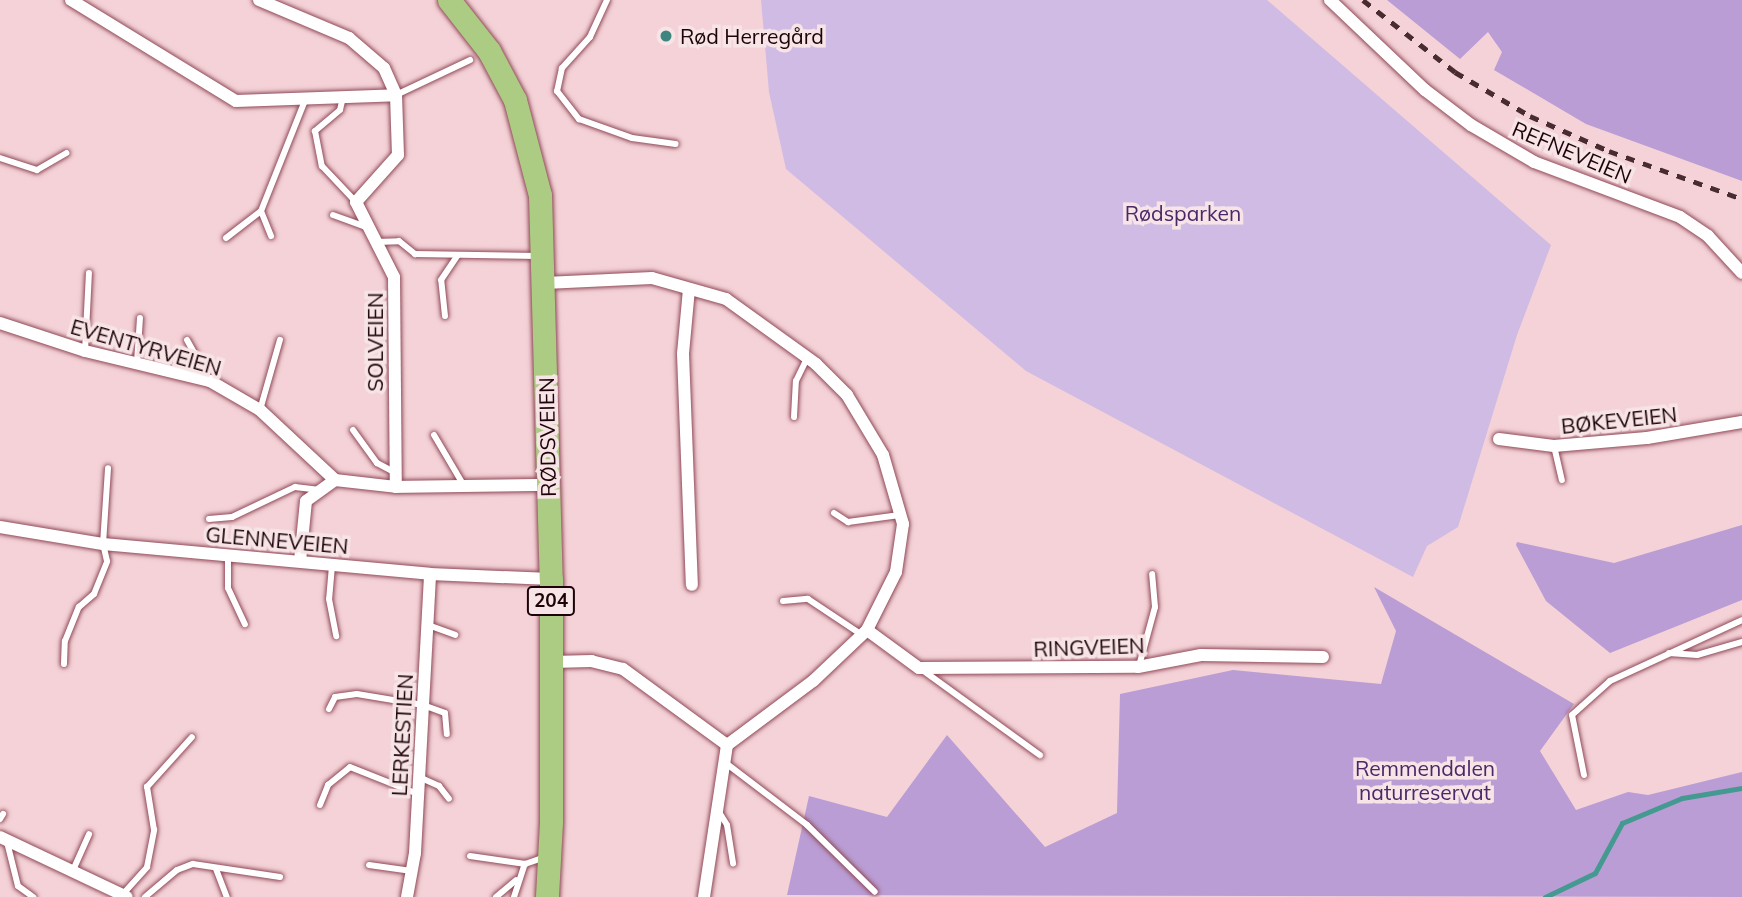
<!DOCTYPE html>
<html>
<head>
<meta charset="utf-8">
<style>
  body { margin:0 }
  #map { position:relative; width:1742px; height:897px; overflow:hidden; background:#f4d2d7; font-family:Mulish,sans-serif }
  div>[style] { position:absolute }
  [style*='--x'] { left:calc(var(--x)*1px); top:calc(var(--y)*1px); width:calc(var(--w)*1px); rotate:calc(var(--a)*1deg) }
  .green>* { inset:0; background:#cfbbe4 }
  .forest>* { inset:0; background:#b99dd4 }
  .stream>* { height:5px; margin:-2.5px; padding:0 2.5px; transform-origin:2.5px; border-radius:2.5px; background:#449991 }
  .roads { filter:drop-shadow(0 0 2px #904958) drop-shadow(0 0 2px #904958) }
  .lane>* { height:6px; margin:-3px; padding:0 3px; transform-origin:3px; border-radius:3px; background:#fff }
  .street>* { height:12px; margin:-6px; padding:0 6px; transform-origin:6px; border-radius:6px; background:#fff }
  .highway>* { height:23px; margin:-11.5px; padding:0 11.5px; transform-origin:11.5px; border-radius:11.5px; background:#adcc83 }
  .rail>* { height:5px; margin-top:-2.5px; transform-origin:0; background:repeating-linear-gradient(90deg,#482c32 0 9px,transparent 0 18px) }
  .dots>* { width:19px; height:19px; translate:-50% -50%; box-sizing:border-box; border:4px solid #f6e4e6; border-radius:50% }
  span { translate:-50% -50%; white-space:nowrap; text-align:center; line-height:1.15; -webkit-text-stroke:7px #f6e4e6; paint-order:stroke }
  .shield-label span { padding:2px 5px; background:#f6e4e6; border:2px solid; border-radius:5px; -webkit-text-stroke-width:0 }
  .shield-label { font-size:19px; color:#1d0309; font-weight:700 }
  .poi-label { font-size:21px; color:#1d0309 }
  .left { translate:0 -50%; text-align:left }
  .street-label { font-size:21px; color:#1d0309 }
  .park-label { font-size:21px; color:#4b2768 }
</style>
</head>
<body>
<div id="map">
  <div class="green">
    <i style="clip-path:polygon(761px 0,1267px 0,1551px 245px,1517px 335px,1458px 527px,1427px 546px,1413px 577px,1026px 371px,786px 169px,769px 92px)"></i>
  </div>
  <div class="forest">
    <i style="clip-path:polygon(1387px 0,1742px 0,1742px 181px,1586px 124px,1494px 70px,1502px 52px,1488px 32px,1460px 59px)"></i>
    <i style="clip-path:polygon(1742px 525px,1742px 600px,1610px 653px,1546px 601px,1516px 545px,1517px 542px,1614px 563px)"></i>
    <i style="clip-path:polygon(1374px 587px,1574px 704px,1540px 751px,1576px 810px,1628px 792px,1648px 795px,1742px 772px,1742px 897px,787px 895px,809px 796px,887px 817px,947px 735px,1045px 847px,1117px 813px,1120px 694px,1233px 670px,1381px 684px,1396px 631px)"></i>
  </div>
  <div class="stream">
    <i style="--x:1545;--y:897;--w:55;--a:-25.6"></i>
    <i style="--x:1595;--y:873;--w:57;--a:-61.6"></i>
    <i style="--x:1622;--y:823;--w:65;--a:-22.6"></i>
    <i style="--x:1682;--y:798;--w:61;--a:-9.5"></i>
  </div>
  <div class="roads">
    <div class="lane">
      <i style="--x:607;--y:0;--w:41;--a:114.7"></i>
      <i style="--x:590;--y:37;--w:42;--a:132.1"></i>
      <i style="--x:562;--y:68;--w:24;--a:102"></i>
      <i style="--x:557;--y:91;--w:36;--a:52"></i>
      <i style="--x:579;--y:119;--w:56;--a:19.7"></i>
      <i style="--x:632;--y:138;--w:44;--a:7.8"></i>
      <i style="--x:396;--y:95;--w:82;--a:-25.3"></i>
      <i style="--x:343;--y:97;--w:13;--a:103"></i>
      <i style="--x:340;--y:110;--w:33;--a:140"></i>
      <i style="--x:315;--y:131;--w:36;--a:79"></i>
      <i style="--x:322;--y:166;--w:50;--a:46.6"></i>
      <i style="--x:0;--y:158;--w:39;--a:18"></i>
      <i style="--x:37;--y:170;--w:34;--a:-30"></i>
      <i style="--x:261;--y:211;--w:27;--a:68"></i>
      <i style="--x:333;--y:215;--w:37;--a:20"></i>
      <i style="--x:226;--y:238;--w:44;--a:-37.6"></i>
      <i style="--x:261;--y:211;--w:122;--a:-68.3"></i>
      <i style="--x:376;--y:242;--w:23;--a:-2"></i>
      <i style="--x:399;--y:241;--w:21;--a:39"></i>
      <i style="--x:415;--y:254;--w:123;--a:0.9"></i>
      <i style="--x:445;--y:316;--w:36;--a:-96"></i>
      <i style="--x:441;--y:280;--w:30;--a:-56"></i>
      <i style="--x:187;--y:340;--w:45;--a:60.6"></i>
      <i style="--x:85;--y:351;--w:78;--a:-87.1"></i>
      <i style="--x:137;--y:363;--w:45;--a:-86.2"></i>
      <i style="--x:260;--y:410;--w:73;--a:-74.1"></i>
      <i style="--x:794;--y:417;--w:36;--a:-87"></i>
      <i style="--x:796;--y:381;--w:25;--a:-64"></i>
      <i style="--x:353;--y:430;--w:41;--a:54"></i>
      <i style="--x:377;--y:463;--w:21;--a:28"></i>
      <i style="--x:434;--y:435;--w:59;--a:59.5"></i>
      <i style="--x:1554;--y:446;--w:35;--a:77"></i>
      <i style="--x:834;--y:513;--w:17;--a:33"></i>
      <i style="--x:848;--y:522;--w:52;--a:-7.7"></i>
      <i style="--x:209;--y:519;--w:23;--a:-5"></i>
      <i style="--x:232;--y:517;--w:70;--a:-25.5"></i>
      <i style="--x:295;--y:487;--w:23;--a:7"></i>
      <i style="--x:228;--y:555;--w:33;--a:90"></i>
      <i style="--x:228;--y:588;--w:40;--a:65"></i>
      <i style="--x:332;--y:566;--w:33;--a:95"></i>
      <i style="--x:329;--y:599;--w:38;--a:79"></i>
      <i style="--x:783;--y:601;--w:25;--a:-5"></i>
      <i style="--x:808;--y:599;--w:65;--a:33.7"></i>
      <i style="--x:428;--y:625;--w:29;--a:20"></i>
      <i style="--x:1669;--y:653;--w:28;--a:4"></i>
      <i style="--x:1697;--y:655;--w:47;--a:-16.1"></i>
      <i style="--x:64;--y:664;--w:23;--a:-88"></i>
      <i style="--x:65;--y:641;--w:37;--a:-68"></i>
      <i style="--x:79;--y:607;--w:20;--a:-41"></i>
      <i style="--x:94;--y:594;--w:35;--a:-68"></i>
      <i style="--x:107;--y:561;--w:17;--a:-103"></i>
      <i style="--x:103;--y:544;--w:76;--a:-86.2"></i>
      <i style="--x:1139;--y:666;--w:61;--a:-74.8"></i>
      <i style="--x:1155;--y:607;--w:33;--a:-95"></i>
      <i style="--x:921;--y:669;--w:147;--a:35.9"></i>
      <i style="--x:329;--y:709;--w:13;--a:-63"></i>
      <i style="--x:335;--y:697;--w:22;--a:-8"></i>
      <i style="--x:357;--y:694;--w:67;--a:9.5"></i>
      <i style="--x:423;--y:705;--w:23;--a:20"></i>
      <i style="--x:445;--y:713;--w:21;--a:85"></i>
      <i style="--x:727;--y:764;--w:101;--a:37.3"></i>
      <i style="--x:807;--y:825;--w:95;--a:44.6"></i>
      <i style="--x:1584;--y:775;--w:61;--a:-101.3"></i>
      <i style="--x:1572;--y:715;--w:51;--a:-41.8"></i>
      <i style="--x:1610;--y:681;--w:145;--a:-24.8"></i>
      <i style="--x:419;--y:777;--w:22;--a:24"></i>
      <i style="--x:439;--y:786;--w:16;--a:52"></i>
      <i style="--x:320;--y:805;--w:22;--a:-68"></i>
      <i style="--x:328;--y:785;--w:28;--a:-39"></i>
      <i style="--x:350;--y:767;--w:73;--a:21.7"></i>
      <i style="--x:719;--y:812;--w:15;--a:58"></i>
      <i style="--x:727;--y:825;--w:39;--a:81"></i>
      <i style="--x:0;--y:819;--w:6;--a:-59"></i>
      <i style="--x:7;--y:842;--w:45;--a:76"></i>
      <i style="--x:18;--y:886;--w:19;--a:36"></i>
      <i style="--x:470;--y:856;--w:56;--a:8.3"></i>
      <i style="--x:369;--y:865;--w:43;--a:7.9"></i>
      <i style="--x:74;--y:868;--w:37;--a:-66"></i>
      <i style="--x:216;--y:869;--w:30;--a:69"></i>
      <i style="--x:123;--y:894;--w:36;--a:-48"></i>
      <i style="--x:147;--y:867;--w:38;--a:-79"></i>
      <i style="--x:154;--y:830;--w:44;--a:-99.2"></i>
      <i style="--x:147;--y:787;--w:67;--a:-48"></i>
      <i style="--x:145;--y:897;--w:42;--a:-40.2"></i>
      <i style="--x:177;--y:870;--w:17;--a:-21"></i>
      <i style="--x:193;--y:864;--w:88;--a:8.5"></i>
      <i style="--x:496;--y:897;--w:26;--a:-40"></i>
      <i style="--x:514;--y:897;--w:35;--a:-72"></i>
      <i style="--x:525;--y:864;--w:21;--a:-19"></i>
    </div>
    <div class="street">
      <i style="--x:71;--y:0;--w:193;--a:31.5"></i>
      <i style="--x:236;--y:101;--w:160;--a:-2.1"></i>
      <i style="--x:259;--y:0;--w:98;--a:22.9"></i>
      <i style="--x:349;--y:38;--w:46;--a:40.6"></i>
      <i style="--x:384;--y:68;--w:30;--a:66"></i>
      <i style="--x:396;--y:95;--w:60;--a:88.1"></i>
      <i style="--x:398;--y:155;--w:63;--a:131.8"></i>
      <i style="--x:356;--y:202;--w:84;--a:63.1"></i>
      <i style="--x:394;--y:277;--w:210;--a:89.5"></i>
      <i style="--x:1330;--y:0;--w:131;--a:43.5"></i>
      <i style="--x:1425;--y:90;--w:58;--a:37.3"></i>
      <i style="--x:1471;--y:125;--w:73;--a:30.4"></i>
      <i style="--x:1534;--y:162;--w:156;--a:20.6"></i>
      <i style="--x:1680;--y:217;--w:34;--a:34"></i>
      <i style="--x:1708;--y:236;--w:50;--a:47.4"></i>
      <i style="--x:545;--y:283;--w:107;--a:-2.7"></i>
      <i style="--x:652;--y:278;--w:77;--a:15.8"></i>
      <i style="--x:726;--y:299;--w:111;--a:35.8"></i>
      <i style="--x:816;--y:364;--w:44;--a:45"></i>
      <i style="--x:847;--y:395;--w:70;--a:59"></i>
      <i style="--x:883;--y:455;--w:72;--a:73.8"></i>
      <i style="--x:903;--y:524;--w:49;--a:98.3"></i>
      <i style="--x:896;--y:572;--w:65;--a:116.6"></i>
      <i style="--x:867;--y:630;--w:74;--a:136.6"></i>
      <i style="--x:813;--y:681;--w:107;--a:143.3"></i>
      <i style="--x:727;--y:745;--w:129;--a:-143.8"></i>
      <i style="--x:623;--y:669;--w:32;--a:-166"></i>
      <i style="--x:592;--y:661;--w:41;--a:178.6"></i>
      <i style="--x:689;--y:289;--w:65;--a:95.3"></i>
      <i style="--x:683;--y:354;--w:231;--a:87.8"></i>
      <i style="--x:0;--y:323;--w:89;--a:18.2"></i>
      <i style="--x:85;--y:351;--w:129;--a:13.5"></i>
      <i style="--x:210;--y:381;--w:58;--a:30.1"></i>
      <i style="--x:260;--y:410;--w:103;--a:43"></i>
      <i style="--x:335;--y:480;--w:61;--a:6.5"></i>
      <i style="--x:396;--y:487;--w:152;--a:-0.8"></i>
      <i style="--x:1499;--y:439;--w:55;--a:7.3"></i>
      <i style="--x:1554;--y:446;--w:93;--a:-4.9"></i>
      <i style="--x:1647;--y:438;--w:96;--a:-9.6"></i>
      <i style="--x:0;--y:527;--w:104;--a:9.4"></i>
      <i style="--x:103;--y:544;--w:328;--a:5.2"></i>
      <i style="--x:430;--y:574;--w:121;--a:2.4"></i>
      <i style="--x:300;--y:561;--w:60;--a:-84.3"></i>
      <i style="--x:306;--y:501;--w:36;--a:-36"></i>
      <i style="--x:867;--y:630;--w:64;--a:36.2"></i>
      <i style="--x:919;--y:668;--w:219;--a:-0.3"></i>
      <i style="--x:1138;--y:667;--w:64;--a:-10.8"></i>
      <i style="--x:1201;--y:655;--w:122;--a:0.9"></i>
      <i style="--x:0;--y:837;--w:140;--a:25.3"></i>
      <i style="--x:407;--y:897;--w:45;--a:-79.7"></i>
      <i style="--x:415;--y:853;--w:279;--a:-86.9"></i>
      <i style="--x:704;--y:897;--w:154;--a:-81.4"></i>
    </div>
    <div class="highway">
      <i style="--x:449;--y:0;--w:65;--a:51.9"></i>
      <i style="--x:489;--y:51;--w:55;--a:62"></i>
      <i style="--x:515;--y:100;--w:98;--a:75.3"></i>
      <i style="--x:540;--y:195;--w:384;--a:88.4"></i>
      <i style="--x:551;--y:579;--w:243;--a:90"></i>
      <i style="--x:551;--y:822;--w:75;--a:93.1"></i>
    </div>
  </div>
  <div class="rail">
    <i style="--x:1363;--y:0;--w:117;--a:38"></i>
    <i style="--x:1455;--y:72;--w:87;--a:30.4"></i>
    <i style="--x:1530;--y:116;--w:86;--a:23.9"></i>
    <i style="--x:1609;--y:151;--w:141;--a:19.8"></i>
  </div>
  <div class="dots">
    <i style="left:666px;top:36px;background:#3e857f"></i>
  </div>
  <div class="shield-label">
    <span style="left:551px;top:601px">204</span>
  </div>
  <div class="poi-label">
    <span class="left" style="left:680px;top:36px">Rød Herregård</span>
  </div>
  <div class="street-label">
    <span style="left:1572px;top:152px;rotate:23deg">REFNEVEIEN</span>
    <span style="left:375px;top:342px;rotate:-90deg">SOLVEIEN</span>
    <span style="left:146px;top:347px;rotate:16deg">EVENTYRVEIEN</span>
    <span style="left:1619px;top:420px;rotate:-6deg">BØKEVEIEN</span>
    <span style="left:547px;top:437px;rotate:-91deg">RØDSVEIEN</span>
    <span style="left:277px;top:540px;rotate:5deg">GLENNEVEIEN</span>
    <span style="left:1089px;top:647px;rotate:-2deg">RINGVEIEN</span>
    <span style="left:402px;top:735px;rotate:-87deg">LERKESTIEN</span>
  </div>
  <div class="park-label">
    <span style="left:1183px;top:213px">Rødsparken</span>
    <span style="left:1425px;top:780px">Remmendalen<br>naturreservat</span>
  </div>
</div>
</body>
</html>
